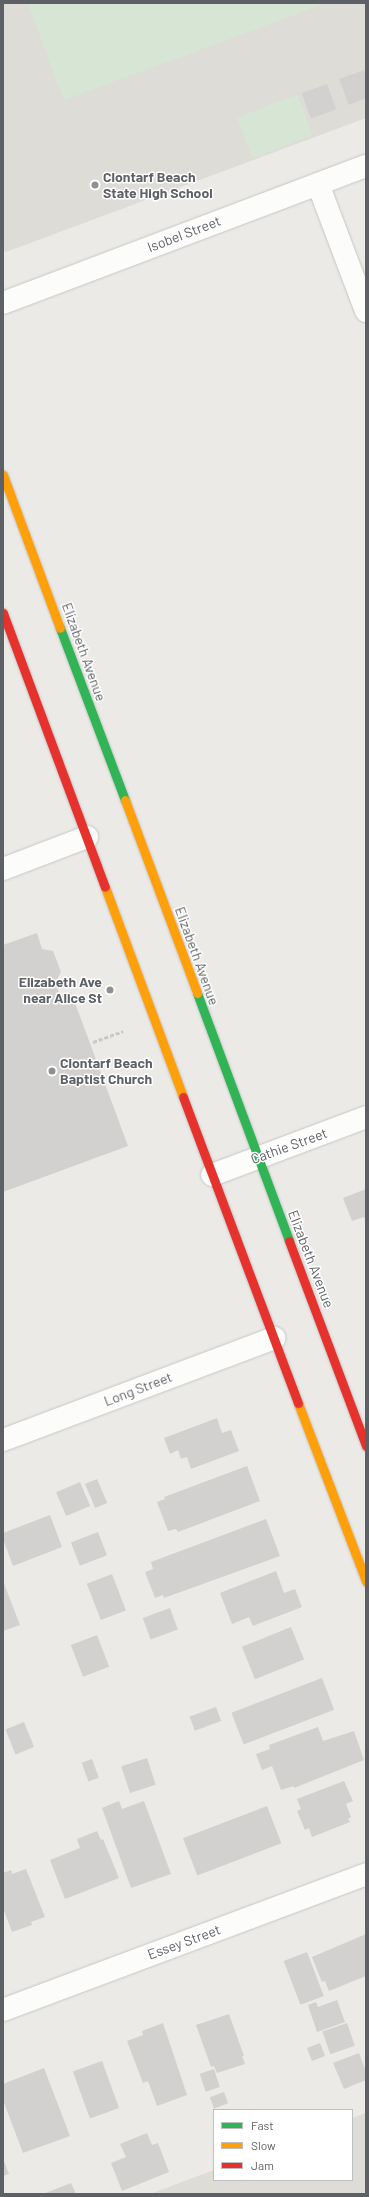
<!DOCTYPE html>
<html>
<head>
<meta charset="utf-8">
<style>
  body { margin:0 }
  #map { position:relative; width:369px; height:2197px; overflow:hidden; background:#ebeae7; font-family:Barlow,sans-serif }
  div>[style] { position:absolute }
  [style*='--x'] { left:calc(var(--x)*1px); top:calc(var(--y)*1px); width:calc(var(--w)*1px); rotate:calc(var(--a)*1deg) }
  .education>* { inset:0; background:#dedcd7 }
  .green>* { inset:0; background:#d7e6d4; transform-origin:0 0 }
  .building>* { inset:0; background:#d2d1d0; transform-origin:0 0 }
  .path>* { height:2.5px; margin-top:-1.25px; transform-origin:0; background:repeating-linear-gradient(90deg,#c6cac8 0 4px,transparent 0 6px) }
  .roads { filter:drop-shadow(0 0 1px #c6c6c6) drop-shadow(0 0 1px #c6c6c6) }
  .street>* { height:22px; margin:-11px; padding:0 11px; transform-origin:11px; border-radius:11px; background:#fcfcfb }
  .fast>* { height:9px; margin:-4.5px; padding:0 4.5px; transform-origin:4.5px; border-radius:4.5px; background:#30b455 }
  .slow>* { height:9px; margin:-4.5px; padding:0 4.5px; transform-origin:4.5px; border-radius:4.5px; background:#ff9f0a }
  .jam>* { height:9px; margin:-4.5px; padding:0 4.5px; transform-origin:4.5px; border-radius:4.5px; background:#e5322d }
  .dots>* { width:11px; height:11px; translate:-50% -50%; box-sizing:border-box; border:2px solid #fff; border-radius:50% }
  span { translate:-50% -50%; white-space:nowrap; text-align:center; line-height:1.15; -webkit-text-stroke:3px #fff; paint-order:stroke }
  .poi-label { font-size:14px; color:#5d6064; font-weight:700 }
  .left { translate:0 -50%; text-align:left }
  .right { translate:-100% -50%; text-align:right }
  .street-label { font-size:14px; color:#5d6064 }
  .frame { position:absolute; inset:0; border:4px solid #5d6064; pointer-events:none }
  .legend { position:absolute; left:213px; top:2109px; width:140px; height:72px; box-sizing:border-box; background:#fff; border:1px solid #bebfc1; margin:0; padding:5px 7px; list-style:none; font-size:12px; color:#5d6064 }
  .legend li { display:flex; align-items:center; gap:8px; height:20px }
  .legend b { width:20px; border:1px solid #bebfc1 }
</style>
</head>
<body>
<div id="map">
  <div class="education">
    <i style="clip-path:polygon(3px 3px,366px 3px,366px 118px,6px 252px,3px 251px)"></i>
    <i style="clip-path:polygon(366px 2113px,366px 2194px,150px 2194px,214px 2170px,214px 2180px,352px 2180px,352px 2118px)"></i>
  </div>
  <div class="green">
    <i style="clip-path:polygon(28px 3px,326px 3px,64px 100px)"></i>
    <i style="left:297px;top:95px;width:43px;height:64px;rotate:69deg"></i>
  </div>
  <div class="building">
    <i style="clip-path:polygon(364px 70px,366px 76px,366px 98px,349px 105px,339px 79px)"></i>
    <i style="left:327px;top:84px;width:27px;height:27px;rotate:70deg"></i>
    <i style="clip-path:polygon(37px 933px,42px 949px,53px 951px,61px 972px,55px 983px,60px 996px,71px 992px,128px 1146px,3px 1192px,3px 945px)"></i>
    <i style="clip-path:polygon(366px 1189px,366px 1221px,364px 1217px,352px 1221px,343px 1198px)"></i>
    <i style="clip-path:polygon(217px 1418px,222px 1433px,231px 1430px,239px 1451px,191px 1469px,187px 1457px,181px 1459px,178px 1450px,170px 1454px,164px 1438px)"></i>
    <i style="clip-path:polygon(247px 1466px,260px 1501px,178px 1532px,176px 1529px,168px 1531px,157px 1502px,165px 1499px,164px 1497px)"></i>
    <i style="left:97px;top:1479px;width:26px;height:13px;rotate:67deg"></i>
    <i style="left:80px;top:1482px;width:26px;height:26px;rotate:67deg"></i>
    <i style="clip-path:polygon(50px 1515px,62px 1547px,13px 1566px,3px 1539px,3px 1533px)"></i>
    <i style="clip-path:polygon(266px 1519px,280px 1556px,164px 1598px,163px 1595px,155px 1598px,145px 1572px,153px 1569px,151px 1562px)"></i>
    <i style="left:98px;top:1532px;width:25px;height:29px;rotate:69deg"></i>
    <i style="clip-path:polygon(276px 1571px,284px 1593px,295px 1589px,302px 1607px,253px 1626px,249px 1617px,232px 1624px,220px 1593px)"></i>
    <i style="left:112px;top:1574px;width:39px;height:27px;rotate:69deg"></i>
    <i style="clip-path:polygon(3px 1581px,20px 1625px,3px 1631px)"></i>
    <i style="left:170px;top:1608px;width:23px;height:29px;rotate:70deg"></i>
    <i style="left:291px;top:1627px;width:35px;height:53px;rotate:68deg"></i>
    <i style="left:97px;top:1635px;width:34px;height:28px;rotate:69deg"></i>
    <i style="left:322px;top:1678px;width:34px;height:97px;rotate:69deg"></i>
    <i style="left:216px;top:1707px;width:15px;height:28px;rotate:70deg"></i>
    <i style="left:24px;top:1722px;width:27px;height:20px;rotate:68deg"></i>
    <i style="clip-path:polygon(318px 1727px,323px 1741px,354px 1731px,364px 1760px,294px 1788px,294px 1786px,281px 1790px,272px 1766px,262px 1770px,256px 1754px,270px 1749px,269px 1745px)"></i>
    <i style="left:147px;top:1758px;width:28px;height:27px;rotate:72deg"></i>
    <i style="left:92px;top:1759px;width:20px;height:11px;rotate:70deg"></i>
    <i style="clip-path:polygon(344px 1781px,353px 1801px,346px 1804px,351px 1817px,348px 1819px,350px 1822px,312px 1837px,309px 1828px,305px 1830px,297px 1811px,301px 1809px,297px 1799px)"></i>
    <i style="clip-path:polygon(119px 1801px,122px 1809px,144px 1801px,171px 1874px,131px 1888px,102px 1808px)"></i>
    <i style="left:267px;top:1806px;width:40px;height:90px;rotate:69deg"></i>
    <i style="clip-path:polygon(97px 1831px,101px 1840px,103px 1839px,119px 1878px,65px 1899px,50px 1860px,80px 1848px,77px 1839px)"></i>
    <i style="clip-path:polygon(26px 1869px,45px 1917px,31px 1922px,32px 1925px,12px 1932px,3px 1908px,3px 1873px,11px 1870px,12px 1874px)"></i>
    <i style="clip-path:polygon(366px 1934px,366px 1976px,329px 1991px,325px 1981px,322px 1982px,312px 1957px)"></i>
    <i style="left:307px;top:1952px;width:47px;height:25px;rotate:69deg"></i>
    <i style="clip-path:polygon(337px 2000px,345px 2022px,317px 2032px,308px 2005px,316px 2002px,318px 2007px)"></i>
    <i style="clip-path:polygon(229px 2014px,244px 2056px,242px 2056px,245px 2064px,217px 2073px,214px 2066px,211px 2067px,196px 2025px)"></i>
    <i style="clip-path:polygon(163px 2023px,187px 2095px,157px 2106px,148px 2081px,143px 2083px,127px 2041px,143px 2035px,142px 2031px)"></i>
    <i style="left:347px;top:2023px;width:24px;height:26px;rotate:71deg"></i>
    <i style="left:320px;top:2043px;width:14px;height:14px;rotate:69deg"></i>
    <i style="clip-path:polygon(359px 2053px,366px 2072px,366px 2080px,344px 2089px,333px 2063px)"></i>
    <i style="left:102px;top:2061px;width:50px;height:31px;rotate:70deg"></i>
    <i style="clip-path:polygon(44px 2068px,70px 2136px,23px 2153px,3px 2100px,3px 2084px)"></i>
    <i style="left:214px;top:2069px;width:19px;height:15px;rotate:72deg"></i>
    <i style="left:224px;top:2092px;width:12px;height:15px;rotate:70deg"></i>
    <i style="clip-path:polygon(147px 2133px,152px 2145px,158px 2143px,169px 2172px,122px 2191px,111px 2163px,126px 2157px,120px 2144px)"></i>
    <i style="clip-path:polygon(3px 2159px,9px 2174px,3px 2176px)"></i>
    <i style="clip-path:polygon(71px 2183px,76px 2194px,43px 2194px)"></i>
  </div>
  <div class="path">
    <i style="--x:93;--y:1042;--w:32;--a:-20"></i>
  </div>
  <div class="roads">
    <div class="street">
      <i style="--x:318;--y:184;--w:136;--a:69.3"></i>
      <i style="--x:3;--y:303;--w:388;--a:-20.7"></i>
      <i style="--x:3;--y:869;--w:90;--a:-20.9"></i>
      <i style="--x:212;--y:1175;--w:165;--a:-20.6"></i>
      <i style="--x:3;--y:1440;--w:290;--a:-20.6"></i>
      <i style="--x:3;--y:2010;--w:388;--a:-20.5"></i>
    </div>
    <div class="fast">
      <i style="--x:60;--y:628;--w:184;--a:69.3"></i>
      <i style="--x:197;--y:993;--w:265;--a:69.6"></i>
    </div>
    <div class="slow">
      <i style="--x:3;--y:475;--w:163;--a:69.6"></i>
      <i style="--x:125;--y:800;--w:206;--a:69.5"></i>
      <i style="--x:105;--y:887;--w:224;--a:69.6"></i>
      <i style="--x:298;--y:1403;--w:191;--a:69.1"></i>
    </div>
    <div class="jam">
      <i style="--x:3;--y:613;--w:292;--a:69.6"></i>
      <i style="--x:183;--y:1097;--w:327;--a:69.4"></i>
      <i style="--x:289;--y:1241;--w:219;--a:69.4"></i>
    </div>
  </div>
  <div class="dots">
    <i style="left:95px;top:185px;background:#8f9092"></i>
    <i style="left:110px;top:990px;background:#8f9092"></i>
    <i style="left:52px;top:1071px;background:#8f9092"></i>
  </div>
  <div class="poi-label">
    <span class="left" style="left:103px;top:185px">Clontarf Beach<br>State High School</span>
    <span class="right" style="left:102px;top:990px">Elizabeth Ave<br>near Alice St</span>
    <span class="left" style="left:60px;top:1071px">Clontarf Beach<br>Baptist Church</span>
  </div>
  <div class="street-label">
    <span style="left:184px;top:234px;rotate:-21deg">Isobel Street</span>
    <span style="left:84px;top:652px;rotate:70deg">Elizabeth Avenue</span>
    <span style="left:197px;top:956px;rotate:70deg">Elizabeth Avenue</span>
    <span style="left:289px;top:1146px;rotate:-20deg">Cathie Street</span>
    <span style="left:311px;top:1259px;rotate:69deg">Elizabeth Avenue</span>
    <span style="left:138px;top:1389px;rotate:-21deg">Long Street</span>
    <span style="left:184px;top:1942px;rotate:-20deg">Essey Street</span>
  </div>
  <div class="frame"></div>
  <ul class="legend">
  <li><b style="height:5px;background:#30b455"></b>Fast</li>
  <li><b style="height:5px;background:#ff9f0a"></b>Slow</li>
  <li><b style="height:5px;background:#e5322d"></b>Jam</li>
  </ul>
</div>
</body>
</html>
